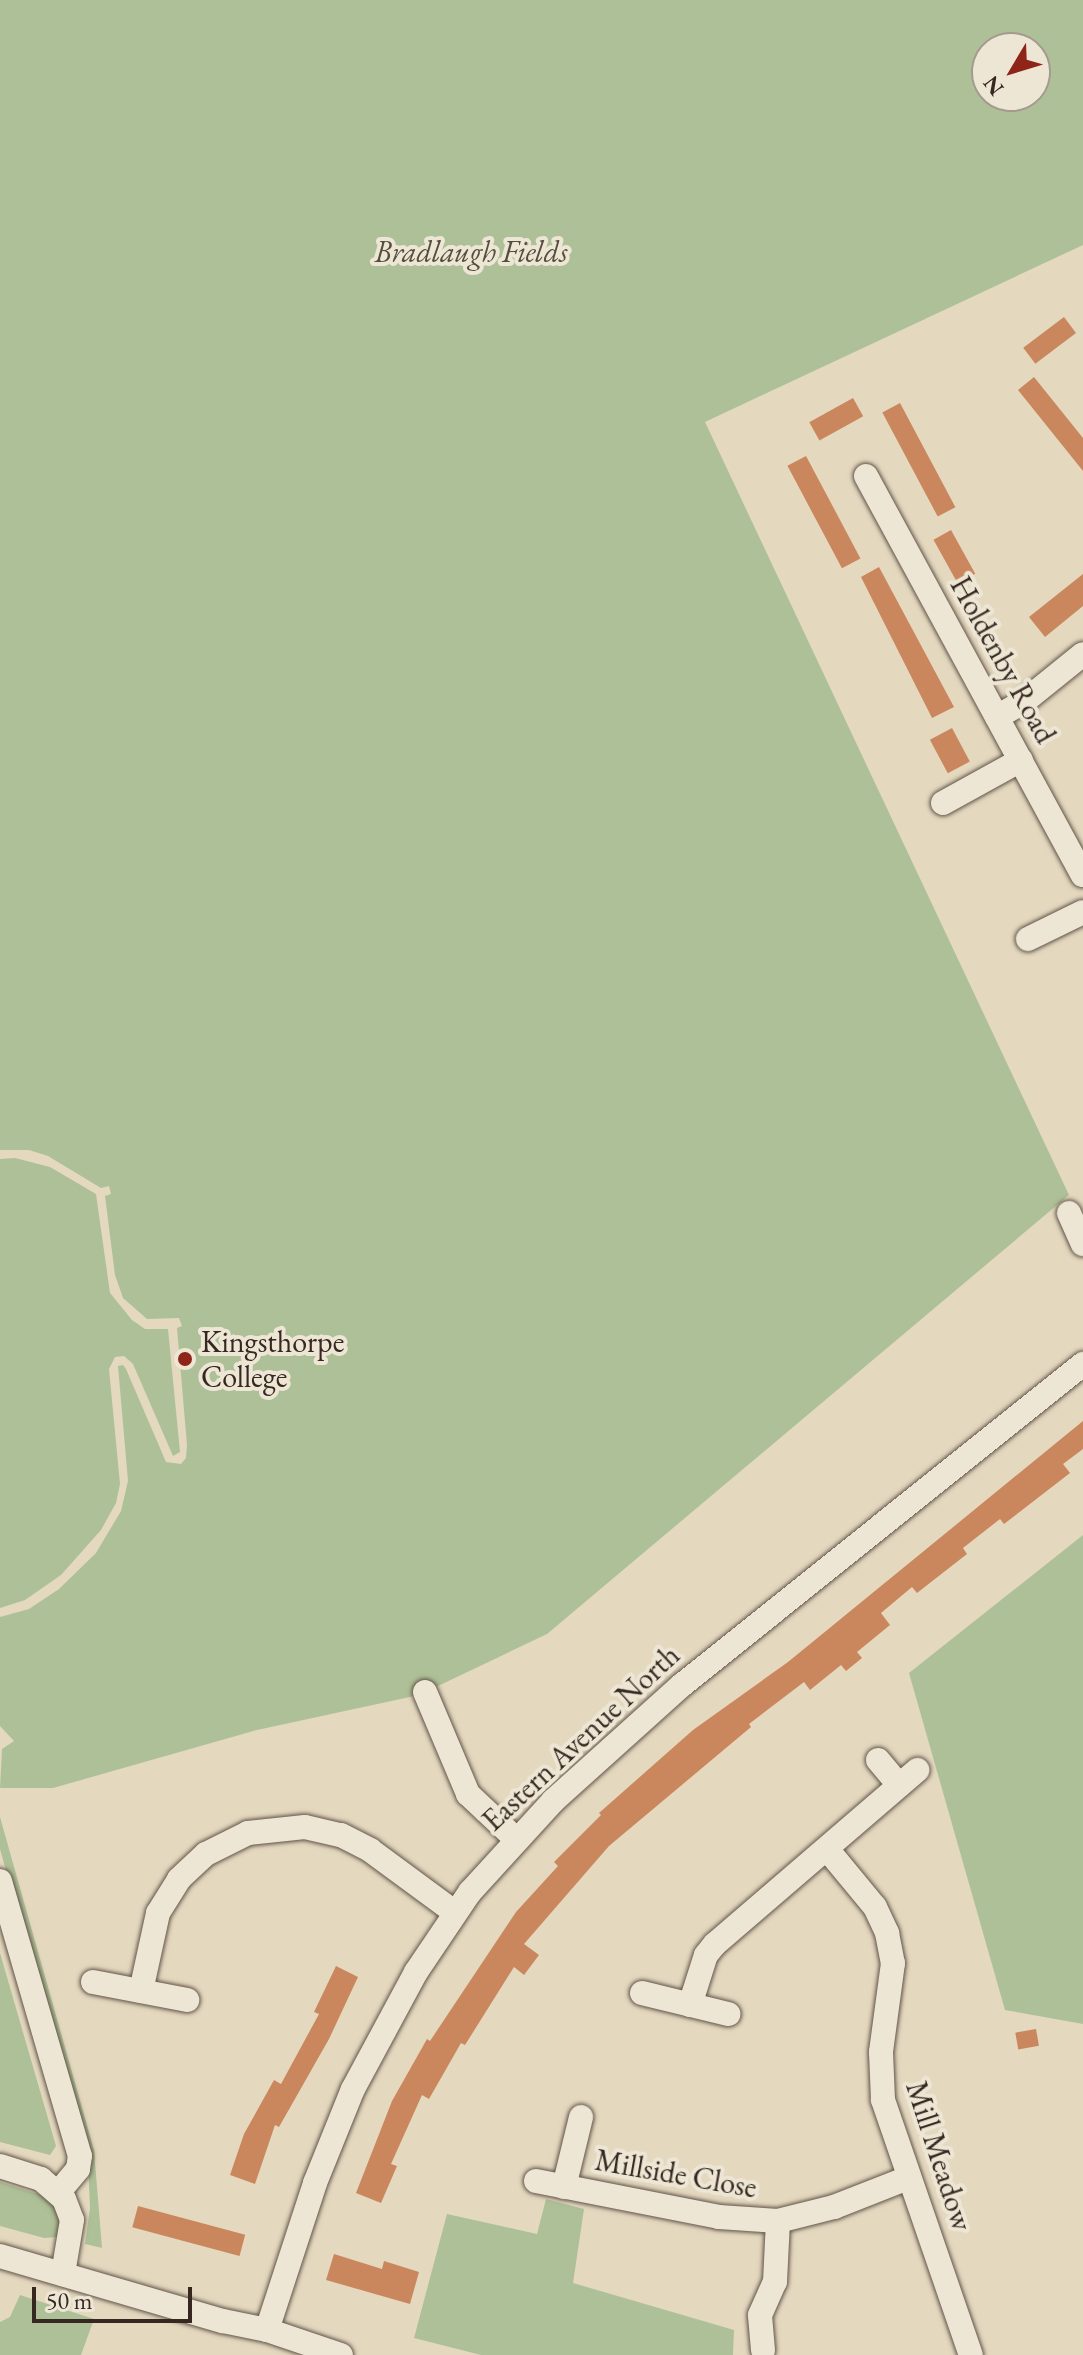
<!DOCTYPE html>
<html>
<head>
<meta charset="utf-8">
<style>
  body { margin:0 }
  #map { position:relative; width:1083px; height:2355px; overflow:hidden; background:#e4d8bf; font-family:"EB Garamond",serif }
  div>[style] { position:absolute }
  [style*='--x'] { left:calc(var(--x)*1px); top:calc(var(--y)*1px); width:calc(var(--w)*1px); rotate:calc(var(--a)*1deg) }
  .green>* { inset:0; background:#aec097 }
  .building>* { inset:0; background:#ca875e; transform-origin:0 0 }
  .roads { filter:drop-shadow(0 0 2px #625448) drop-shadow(0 0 2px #625448) }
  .minor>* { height:24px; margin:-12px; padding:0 12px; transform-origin:12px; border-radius:12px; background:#ede6d5 }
  .dots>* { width:22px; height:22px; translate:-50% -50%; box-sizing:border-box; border:4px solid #ede6d5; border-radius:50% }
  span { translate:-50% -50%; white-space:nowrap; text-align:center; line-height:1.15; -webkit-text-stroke:8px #ede6d5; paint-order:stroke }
  .park-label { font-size:30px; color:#544e3e; font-style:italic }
  .street-label { font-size:30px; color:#362820 }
  .poi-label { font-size:30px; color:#362820 }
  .left { translate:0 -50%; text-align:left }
  .north { position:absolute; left:971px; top:32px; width:80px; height:80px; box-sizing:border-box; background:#ede6d5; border:2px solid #a49a8d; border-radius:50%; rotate:232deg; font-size:22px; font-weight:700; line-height:32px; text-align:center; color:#362820 }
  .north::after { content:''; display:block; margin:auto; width:28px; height:36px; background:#8f2418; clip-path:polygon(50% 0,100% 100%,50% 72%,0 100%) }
  .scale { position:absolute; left:32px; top:2287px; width:160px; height:36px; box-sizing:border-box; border:4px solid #362820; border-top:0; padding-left:10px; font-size:24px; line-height:28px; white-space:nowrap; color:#362820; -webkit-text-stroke:6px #ede6d5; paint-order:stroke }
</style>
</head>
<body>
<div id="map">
  <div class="green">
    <i style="clip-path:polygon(evenodd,0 0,1083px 0,1083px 245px,705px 422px,1069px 1195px,547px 1634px,419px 1695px,257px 1730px,53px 1788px,0 1788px,2px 1749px,14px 1741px,0 1726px,0 1617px,29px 1609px,59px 1589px,96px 1553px,121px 1511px,128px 1481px,118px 1366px,123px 1365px,126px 1369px,166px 1462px,181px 1464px,186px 1458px,187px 1445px,177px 1328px,182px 1326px,179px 1318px,147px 1319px,123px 1298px,115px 1275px,105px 1196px,111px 1194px,109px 1186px,101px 1188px,48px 1156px,29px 1150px,0 1150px,0 0,987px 48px,1035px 48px,1035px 96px,987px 96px,987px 48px)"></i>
    <i style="clip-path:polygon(15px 1158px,50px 1167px,96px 1194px,110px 1293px,132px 1320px,145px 1329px,168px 1329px,180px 1452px,173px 1456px,133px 1364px,124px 1356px,115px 1357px,109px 1369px,120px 1484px,116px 1503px,101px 1530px,61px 1575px,25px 1600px,0 1608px,0 1159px)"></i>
    <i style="clip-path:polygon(1083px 1535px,1083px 2024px,1005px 2010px,909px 1673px)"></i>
    <i style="clip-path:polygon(0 1817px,94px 2150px,102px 2248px,85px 2244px,90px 2208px,88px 2162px,0 1849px)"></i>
    <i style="clip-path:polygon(0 1953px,56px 2146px,50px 2155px,0 2142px)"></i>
    <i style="clip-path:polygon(0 2182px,47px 2197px,56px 2208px,60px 2223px,58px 2237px,44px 2238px,0 2226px)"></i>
    <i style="clip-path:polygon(546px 2199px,584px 2209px,573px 2283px,734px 2330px,733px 2355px,481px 2355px,414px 2338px,447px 2214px,537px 2234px)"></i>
    <i style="clip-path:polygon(20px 2295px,94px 2319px,81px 2355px,0 2355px,0 2322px,10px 2317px)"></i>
  </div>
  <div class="building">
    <i style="left:1064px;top:317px;width:20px;height:51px;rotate:53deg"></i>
    <i style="clip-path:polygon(1034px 377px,1083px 438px,1083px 471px,1018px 390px)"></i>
    <i style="left:853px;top:398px;width:21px;height:50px;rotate:61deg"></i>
    <i style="left:900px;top:403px;width:118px;height:20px;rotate:62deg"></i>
    <i style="left:806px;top:456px;width:116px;height:21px;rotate:62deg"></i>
    <i style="left:951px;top:530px;width:50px;height:20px;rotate:61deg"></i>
    <i style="clip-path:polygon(879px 567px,954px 707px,932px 718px,861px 577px)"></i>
    <i style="clip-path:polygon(1083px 574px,1083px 606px,1045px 637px,1029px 617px)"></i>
    <i style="left:952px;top:728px;width:38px;height:25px;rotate:62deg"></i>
    <i style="clip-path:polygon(1083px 1421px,1083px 1449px,1063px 1464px,1070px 1473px,1004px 1524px,1000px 1519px,963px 1548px,967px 1554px,917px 1593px,912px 1587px,881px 1613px,890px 1625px,857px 1652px,862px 1658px,846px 1671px,841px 1665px,810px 1690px,804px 1682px,749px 1724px,751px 1727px,609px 1846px,524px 1944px,539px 1955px,524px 1975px,514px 1967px,465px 2045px,461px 2043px,429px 2099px,422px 2095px,391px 2164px,397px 2166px,381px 2203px,356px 2193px,392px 2101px,427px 2039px,430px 2041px,516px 1912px,558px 1866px,554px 1862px,601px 1815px,599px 1813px,693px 1730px,788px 1662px)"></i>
    <i style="clip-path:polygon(336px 1966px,358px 1977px,329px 2039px,279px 2127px,275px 2125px,255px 2184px,230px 2175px,244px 2134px,274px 2080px,281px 2084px,319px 2014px,314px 2012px)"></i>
    <i style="left:1036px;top:2029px;width:17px;height:21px;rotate:80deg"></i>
    <i style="left:138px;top:2206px;width:111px;height:22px;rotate:15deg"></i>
    <i style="clip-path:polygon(334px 2254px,382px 2269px,384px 2261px,419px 2272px,410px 2304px,326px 2280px)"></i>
  </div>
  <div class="roads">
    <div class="minor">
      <i style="--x:866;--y:476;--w:454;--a:61.5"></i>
      <i style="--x:997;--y:717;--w:34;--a:-30"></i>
      <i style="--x:1026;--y:700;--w:73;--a:-38.9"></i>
      <i style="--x:943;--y:803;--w:89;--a:-28.9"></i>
      <i style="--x:1028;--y:939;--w:61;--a:-26.1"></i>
      <i style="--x:1069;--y:1213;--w:34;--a:66"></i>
      <i style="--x:425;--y:1692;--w:111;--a:67.1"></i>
      <i style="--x:468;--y:1794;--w:66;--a:43.2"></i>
      <i style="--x:878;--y:1760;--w:33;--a:50"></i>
      <i style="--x:827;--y:1849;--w:75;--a:50.4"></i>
      <i style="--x:875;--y:1907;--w:29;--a:65"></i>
      <i style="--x:887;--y:1933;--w:31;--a:79"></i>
      <i style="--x:893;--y:1963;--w:90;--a:97.7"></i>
      <i style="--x:881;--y:2052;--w:48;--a:87.6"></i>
      <i style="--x:883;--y:2100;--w:270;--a:71"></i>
      <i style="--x:0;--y:1881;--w:286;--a:73.8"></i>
      <i style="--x:80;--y:2156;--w:13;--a:99"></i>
      <i style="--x:78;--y:2169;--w:30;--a:130"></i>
      <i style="--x:93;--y:1982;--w:96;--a:10.8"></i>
      <i style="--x:141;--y:1991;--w:80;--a:-77.7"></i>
      <i style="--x:158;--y:1913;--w:40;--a:-58"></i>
      <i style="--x:179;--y:1879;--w:37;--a:-43"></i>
      <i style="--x:206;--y:1854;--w:47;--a:-26.6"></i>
      <i style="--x:248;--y:1833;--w:57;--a:-6"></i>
      <i style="--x:305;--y:1827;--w:37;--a:13"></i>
      <i style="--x:341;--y:1835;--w:33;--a:27"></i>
      <i style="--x:370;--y:1850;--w:104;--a:36.4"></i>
      <i style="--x:642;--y:1993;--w:89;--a:13.7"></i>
      <i style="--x:690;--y:2005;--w:52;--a:-72.3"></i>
      <i style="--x:706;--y:1955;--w:14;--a:-51"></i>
      <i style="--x:715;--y:1944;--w:267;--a:-40.7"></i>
      <i style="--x:0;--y:2166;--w:43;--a:17.6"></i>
      <i style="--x:41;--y:2179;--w:30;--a:41"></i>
      <i style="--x:64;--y:2199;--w:22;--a:69"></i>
      <i style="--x:72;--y:2220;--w:55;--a:99.5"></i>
      <i style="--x:536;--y:2181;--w:187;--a:11.1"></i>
      <i style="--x:719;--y:2217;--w:59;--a:3.9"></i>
      <i style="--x:778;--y:2221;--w:58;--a:-14"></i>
      <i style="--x:834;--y:2207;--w:79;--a:-21.4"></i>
      <i style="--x:564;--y:2187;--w:72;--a:-76.3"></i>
      <i style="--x:0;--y:2256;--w:232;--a:16.3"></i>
      <i style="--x:223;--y:2321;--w:45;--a:11.6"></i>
      <i style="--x:267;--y:2330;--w:78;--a:18.7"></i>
      <i style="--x:267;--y:2330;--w:155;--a:-71.9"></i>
      <i style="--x:315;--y:2183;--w:101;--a:-68"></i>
      <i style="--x:353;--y:2089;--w:133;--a:-61.7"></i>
      <i style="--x:416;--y:1972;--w:97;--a:-56"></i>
      <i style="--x:470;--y:1892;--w:123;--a:-47.6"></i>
      <i style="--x:553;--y:1801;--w:173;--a:-42"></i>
      <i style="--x:682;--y:1685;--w:514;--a:-38.68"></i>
      <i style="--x:763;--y:2350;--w:35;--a:-95"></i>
      <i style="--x:760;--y:2315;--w:36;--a:-66"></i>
      <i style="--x:775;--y:2282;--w:61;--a:-87.2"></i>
    </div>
  </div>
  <div class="dots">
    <i style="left:185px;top:1359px;background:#8f2418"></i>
  </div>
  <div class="park-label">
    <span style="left:471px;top:252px">Bradlaugh Fields</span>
  </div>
  <div class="street-label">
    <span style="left:1003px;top:660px;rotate:61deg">Holdenby Road</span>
    <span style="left:581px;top:1738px;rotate:-43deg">Eastern Avenue North</span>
    <span style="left:939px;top:2156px;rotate:72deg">Mill Meadow</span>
    <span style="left:676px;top:2174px;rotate:10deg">Millside Close</span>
  </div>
  <div class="poi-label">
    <span class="left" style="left:201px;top:1359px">Kingsthorpe<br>College</span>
  </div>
  <div class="north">N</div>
  <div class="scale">50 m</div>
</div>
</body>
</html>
